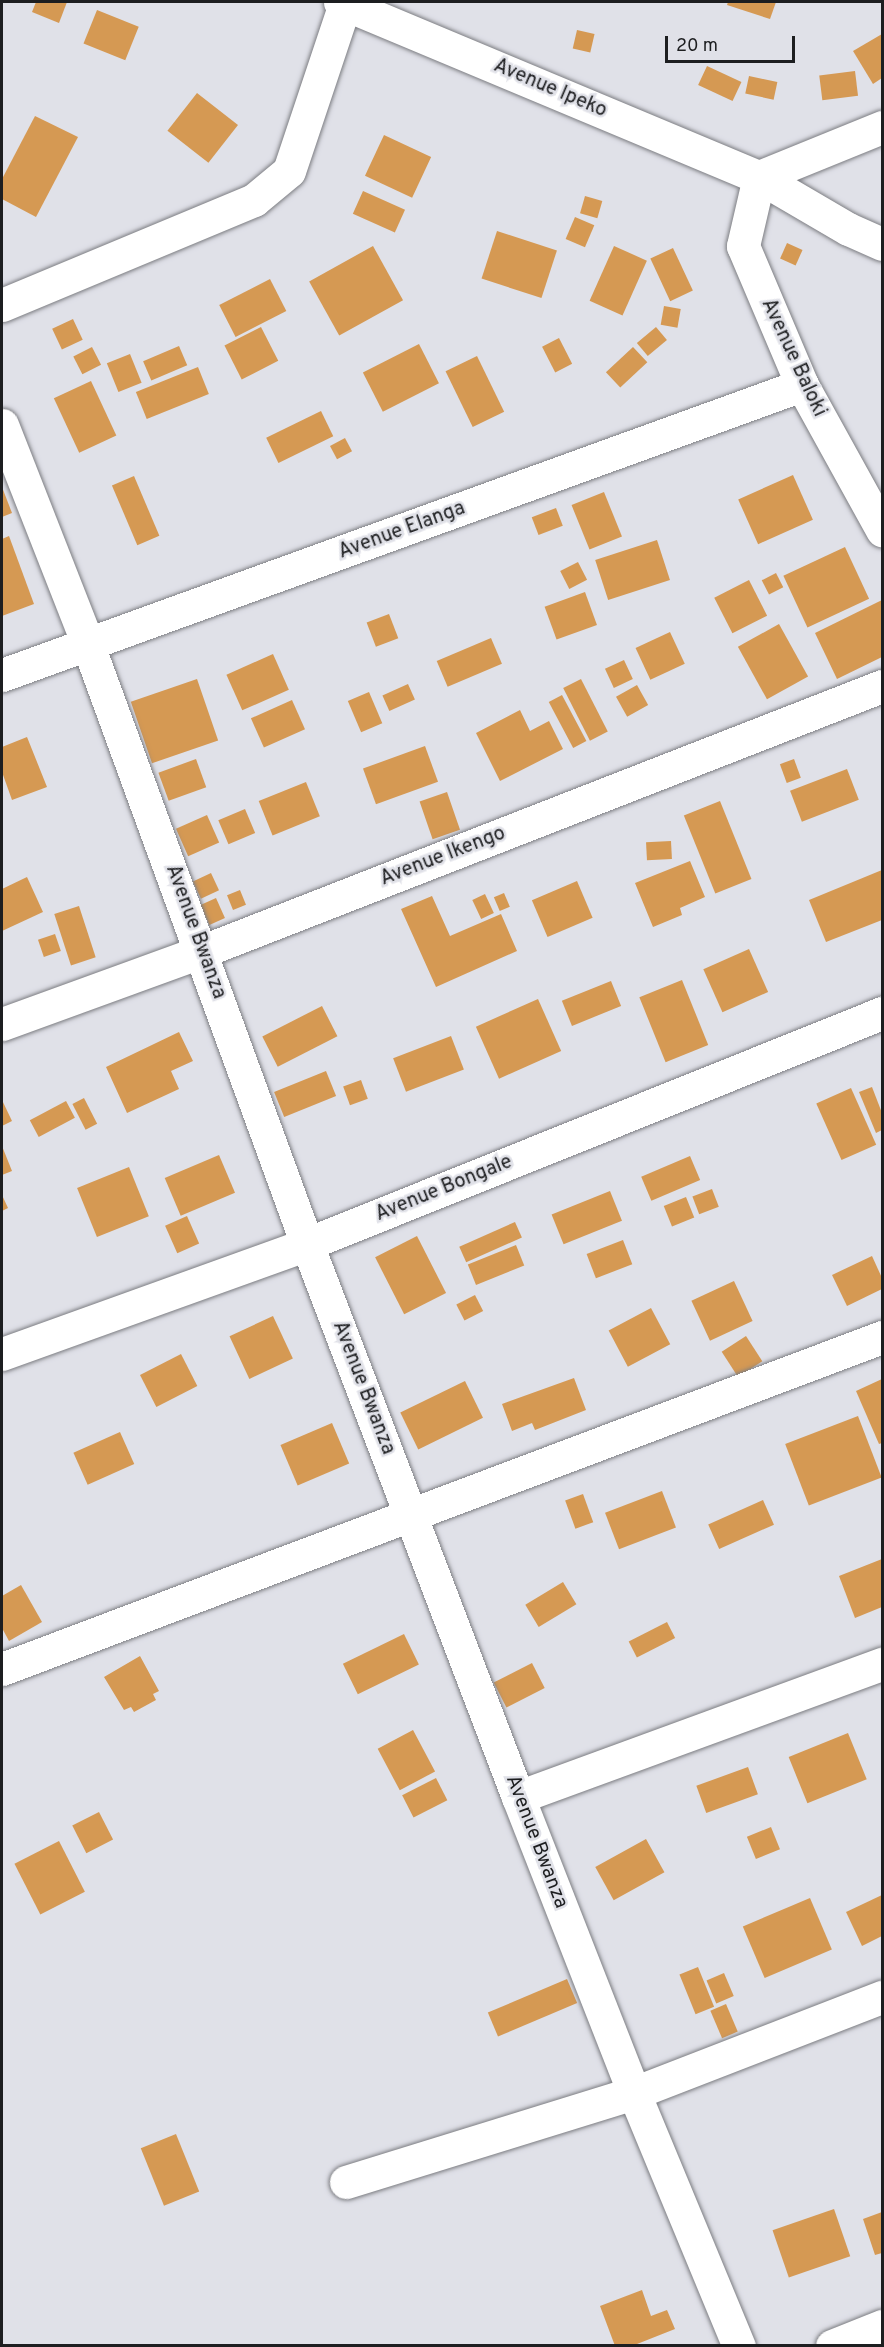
<!DOCTYPE html>
<html>
<head>
<meta charset="utf-8">
<style>
  body { margin:0 }
  #map { position:relative; width:884px; height:2347px; overflow:hidden; background:#e0e1e8; font-family:Overpass,sans-serif }
  div>[style] { position:absolute }
  [style*='--x'] { left:calc(var(--x)*1px); top:calc(var(--y)*1px); width:calc(var(--w)*1px); rotate:calc(var(--a)*1deg) }
  .building>* { inset:0; background:#d59953; transform-origin:0 0 }
  .roads { filter:drop-shadow(0 0 2px #7c7d82) drop-shadow(0 0 2px #7c7d82) }
  .minor>* { height:33px; margin:-16.5px; padding:0 16.5px; transform-origin:16.5px; border-radius:16.5px; background:#fff }
  .tertiary>* { height:33px; margin:-16.5px; padding:0 16.5px; transform-origin:16.5px; border-radius:16.5px; background:#fff }
  span { translate:-50% -50%; white-space:nowrap; text-align:center; line-height:1.15; -webkit-text-stroke:5px #e0e1e8; paint-order:stroke }
  .street-label { font-size:20px; color:#1d1e20 }
  .frame { position:absolute; inset:0; border:3px solid #1d1e20; pointer-events:none }
  .scale { position:absolute; left:665px; top:36px; width:130px; height:27px; box-sizing:border-box; border:3px solid #1d1e20; border-top:0; padding-left:8px; font-size:18px; line-height:21px; white-space:nowrap; color:#1d1e20; -webkit-text-stroke:4px #e0e1e8; paint-order:stroke }
</style>
</head>
<body>
<div id="map">
  <div class="building">
    <i style="clip-path:polygon(36px 2px,67px 2px,59px 23px,32px 12px)"></i>
    <i style="clip-path:polygon(728px 2px,776px 2px,770px 19px,727px 5px)"></i>
    <i style="left:97px;top:10px;width:45px;height:36px;rotate:22deg"></i>
    <i style="left:577px;top:30px;width:18px;height:19px;rotate:13deg"></i>
    <i style="clip-path:polygon(882px 34px,882px 78px,873px 84px,853px 51px)"></i>
    <i style="left:707px;top:66px;width:38px;height:21px;rotate:25deg"></i>
    <i style="left:855px;top:71px;width:25px;height:36px;rotate:83deg"></i>
    <i style="left:749px;top:76px;width:29px;height:18px;rotate:12deg"></i>
    <i style="left:197px;top:93px;width:52px;height:48px;rotate:38deg"></i>
    <i style="clip-path:polygon(35px 116px,78px 137px,36px 217px,2px 199px,2px 179px)"></i>
    <i style="left:384px;top:135px;width:52px;height:45px;rotate:25deg"></i>
    <i style="left:363px;top:191px;width:46px;height:25px;rotate:24deg"></i>
    <i style="left:585px;top:196px;width:18px;height:18px;rotate:16deg"></i>
    <i style="left:575px;top:217px;width:21px;height:24px;rotate:23deg"></i>
    <i style="left:497px;top:231px;width:63px;height:50px;rotate:18deg"></i>
    <i style="left:787px;top:243px;width:17px;height:17px;rotate:24deg"></i>
    <i style="left:373px;top:246px;width:62px;height:73px;rotate:61deg"></i>
    <i style="left:614px;top:246px;width:36px;height:60px;rotate:24deg"></i>
    <i style="left:673px;top:248px;width:47px;height:25px;rotate:65deg"></i>
    <i style="left:270px;top:279px;width:36px;height:57px;rotate:63deg"></i>
    <i style="left:664px;top:306px;width:17px;height:19px;rotate:10deg"></i>
    <i style="left:73px;top:319px;width:23px;height:23px;rotate:65deg"></i>
    <i style="left:261px;top:327px;width:38px;height:41px;rotate:63deg"></i>
    <i style="left:656px;top:327px;width:17px;height:25px;rotate:50deg"></i>
    <i style="left:559px;top:338px;width:29px;height:19px;rotate:63deg"></i>
    <i style="left:419px;top:344px;width:44px;height:63px;rotate:63deg"></i>
    <i style="left:179px;top:346px;width:21px;height:39px;rotate:67deg"></i>
    <i style="left:92px;top:347px;width:20px;height:21px;rotate:63deg"></i>
    <i style="left:633px;top:347px;width:21px;height:37px;rotate:47deg"></i>
    <i style="left:130px;top:354px;width:31px;height:25px;rotate:68deg"></i>
    <i style="left:477px;top:356px;width:62px;height:35px;rotate:64deg"></i>
    <i style="left:198px;top:367px;width:29px;height:67px;rotate:68deg"></i>
    <i style="left:91px;top:381px;width:60px;height:41px;rotate:65deg"></i>
    <i style="left:321px;top:411px;width:28px;height:61px;rotate:64deg"></i>
    <i style="left:345px;top:438px;width:15px;height:17px;rotate:62deg"></i>
    <i style="left:793px;top:475px;width:49px;height:60px;rotate:66deg"></i>
    <i style="left:134px;top:476px;width:65px;height:24px;rotate:67deg"></i>
    <i style="clip-path:polygon(2px 487px,12px 513px,2px 517px)"></i>
    <i style="left:604px;top:492px;width:48px;height:35px;rotate:68deg"></i>
    <i style="left:556px;top:508px;width:19px;height:26px;rotate:69deg"></i>
    <i style="clip-path:polygon(9px 536px,34px 604px,2px 616px,2px 539px)"></i>
    <i style="left:657px;top:540px;width:42px;height:65px;rotate:72deg"></i>
    <i style="left:845px;top:547px;width:57px;height:68px;rotate:65deg"></i>
    <i style="left:578px;top:562px;width:20px;height:20px;rotate:63deg"></i>
    <i style="left:776px;top:573px;width:16px;height:16px;rotate:63deg"></i>
    <i style="left:749px;top:580px;width:40px;height:39px;rotate:63deg"></i>
    <i style="left:585px;top:592px;width:35px;height:43px;rotate:70deg"></i>
    <i style="clip-path:polygon(882px 600px,882px 657px,837px 679px,815px 633px)"></i>
    <i style="left:389px;top:614px;width:26px;height:24px;rotate:69deg"></i>
    <i style="left:779px;top:624px;width:60px;height:47px;rotate:61deg"></i>
    <i style="left:670px;top:632px;width:35px;height:38px;rotate:65deg"></i>
    <i style="left:491px;top:638px;width:28px;height:59px;rotate:67deg"></i>
    <i style="left:273px;top:654px;width:39px;height:51px;rotate:66deg"></i>
    <i style="left:624px;top:660px;width:21px;height:21px;rotate:65deg"></i>
    <i style="left:197px;top:679px;width:65px;height:70px;rotate:71deg"></i>
    <i style="left:581px;top:679px;width:59px;height:20px;rotate:63deg"></i>
    <i style="left:408px;top:684px;width:17px;height:28px;rotate:66deg"></i>
    <i style="left:637px;top:685px;width:23px;height:24px;rotate:61deg"></i>
    <i style="left:369px;top:692px;width:34px;height:23px;rotate:67deg"></i>
    <i style="left:562px;top:695px;width:52px;height:15px;rotate:62deg"></i>
    <i style="left:292px;top:700px;width:32px;height:45px;rotate:66deg"></i>
    <i style="clip-path:polygon(520px 710px,530px 731px,549px 721px,563px 749px,500px 781px,476px 733px)"></i>
    <i style="clip-path:polygon(27px 737px,47px 787px,12px 800px,2px 772px,2px 747px)"></i>
    <i style="left:425px;top:746px;width:38px;height:66px;rotate:70deg"></i>
    <i style="left:196px;top:759px;width:30px;height:40px;rotate:70deg"></i>
    <i style="left:794px;top:759px;width:20px;height:15px;rotate:70deg"></i>
    <i style="left:847px;top:769px;width:33px;height:61px;rotate:69deg"></i>
    <i style="left:306px;top:782px;width:37px;height:51px;rotate:68deg"></i>
    <i style="left:447px;top:792px;width:40px;height:29px;rotate:71deg"></i>
    <i style="left:720px;top:801px;width:84px;height:39px;rotate:68deg"></i>
    <i style="left:245px;top:809px;width:26px;height:29px;rotate:67deg"></i>
    <i style="left:207px;top:815px;width:30px;height:34px;rotate:66deg"></i>
    <i style="left:671px;top:841px;width:18px;height:25px;rotate:87deg"></i>
    <i style="clip-path:polygon(690px 861px,705px 897px,680px 908px,682px 915px,653px 927px,635px 883px)"></i>
    <i style="clip-path:polygon(882px 870px,882px 920px,826px 942px,809px 900px)"></i>
    <i style="left:211px;top:873px;width:19px;height:20px;rotate:65deg"></i>
    <i style="clip-path:polygon(27px 877px,43px 912px,2px 931px,2px 889px)"></i>
    <i style="left:577px;top:881px;width:40px;height:49px;rotate:67deg"></i>
    <i style="left:240px;top:890px;width:16px;height:14px;rotate:68deg"></i>
    <i style="left:504px;top:893px;width:15px;height:11px;rotate:67deg"></i>
    <i style="left:485px;top:894px;width:21px;height:14px;rotate:65deg"></i>
    <i style="clip-path:polygon(432px 896px,450px 936px,501px 914px,517px 951px,436px 987px,401px 909px)"></i>
    <i style="left:216px;top:898px;width:22px;height:17px;rotate:66deg"></i>
    <i style="left:79px;top:906px;width:54px;height:26px;rotate:72deg"></i>
    <i style="left:55px;top:934px;width:18px;height:18px;rotate:71deg"></i>
    <i style="left:749px;top:949px;width:47px;height:50px;rotate:66deg"></i>
    <i style="left:682px;top:980px;width:70px;height:46px;rotate:68deg"></i>
    <i style="left:611px;top:981px;width:27px;height:53px;rotate:68deg"></i>
    <i style="left:538px;top:999px;width:57px;height:68px;rotate:66deg"></i>
    <i style="left:322px;top:1006px;width:34px;height:67px;rotate:63deg"></i>
    <i style="clip-path:polygon(179px 1032px,193px 1061px,171px 1071px,179px 1089px,127px 1113px,106px 1067px)"></i>
    <i style="left:451px;top:1036px;width:36px;height:62px;rotate:69deg"></i>
    <i style="left:326px;top:1071px;width:27px;height:56px;rotate:68deg"></i>
    <i style="left:361px;top:1080px;width:20px;height:19px;rotate:70deg"></i>
    <i style="clip-path:polygon(872px 1087px,882px 1113px,882px 1130px,876px 1133px,859px 1092px)"></i>
    <i style="left:851px;top:1088px;width:62px;height:38px;rotate:66deg"></i>
    <i style="left:84px;top:1098px;width:29px;height:13px;rotate:63deg"></i>
    <i style="clip-path:polygon(2px 1100px,12px 1121px,2px 1126px)"></i>
    <i style="left:66px;top:1101px;width:19px;height:41px;rotate:62deg"></i>
    <i style="clip-path:polygon(2px 1146px,12px 1171px,2px 1175px)"></i>
    <i style="left:219px;top:1155px;width:41px;height:59px;rotate:67deg"></i>
    <i style="left:690px;top:1156px;width:26px;height:53px;rotate:67deg"></i>
    <i style="left:129px;top:1167px;width:53px;height:56px;rotate:68deg"></i>
    <i style="left:712px;top:1189px;width:19px;height:21px;rotate:69deg"></i>
    <i style="left:610px;top:1191px;width:32px;height:63px;rotate:68deg"></i>
    <i style="clip-path:polygon(2px 1195px,8px 1208px,2px 1211px)"></i>
    <i style="left:686px;top:1197px;width:22px;height:24px;rotate:68deg"></i>
    <i style="left:187px;top:1216px;width:30px;height:24px;rotate:66deg"></i>
    <i style="left:515px;top:1222px;width:17px;height:61px;rotate:66deg"></i>
    <i style="left:417px;top:1236px;width:64px;height:47px;rotate:63deg"></i>
    <i style="left:623px;top:1240px;width:26px;height:39px;rotate:69deg"></i>
    <i style="left:516px;top:1245px;width:22px;height:52px;rotate:68deg"></i>
    <i style="clip-path:polygon(872px 1256px,882px 1278px,882px 1289px,847px 1306px,832px 1275px)"></i>
    <i style="left:734px;top:1281px;width:44px;height:47px;rotate:65deg"></i>
    <i style="left:475px;top:1295px;width:18px;height:21px;rotate:63deg"></i>
    <i style="left:651px;top:1308px;width:41px;height:48px;rotate:62deg"></i>
    <i style="left:273px;top:1316px;width:47px;height:48px;rotate:65deg"></i>
    <i style="left:746px;top:1336px;width:30px;height:29px;rotate:57deg"></i>
    <i style="left:181px;top:1354px;width:36px;height:46px;rotate:63deg"></i>
    <i style="clip-path:polygon(574px 1378px,586px 1410px,535px 1430px,532px 1423px,512px 1431px,502px 1404px)"></i>
    <i style="clip-path:polygon(882px 1379px,882px 1443px,879px 1444px,856px 1391px)"></i>
    <i style="left:465px;top:1381px;width:41px;height:72px;rotate:64deg"></i>
    <i style="left:858px;top:1416px;width:66px;height:78px;rotate:69deg"></i>
    <i style="left:332px;top:1423px;width:44px;height:56px;rotate:67deg"></i>
    <i style="left:120px;top:1432px;width:35px;height:51px;rotate:66deg"></i>
    <i style="left:662px;top:1491px;width:39px;height:61px;rotate:69deg"></i>
    <i style="left:583px;top:1494px;width:30px;height:19px;rotate:70deg"></i>
    <i style="left:763px;top:1500px;width:27px;height:60px;rotate:66deg"></i>
    <i style="clip-path:polygon(882px 1559px,882px 1607px,855px 1618px,839px 1576px)"></i>
    <i style="left:563px;top:1582px;width:26px;height:44px;rotate:59deg"></i>
    <i style="clip-path:polygon(21px 1585px,42px 1622px,9px 1641px,2px 1628px,2px 1596px)"></i>
    <i style="left:667px;top:1622px;width:18px;height:43px;rotate:63deg"></i>
    <i style="left:404px;top:1634px;width:34px;height:68px;rotate:64deg"></i>
    <i style="clip-path:polygon(140px 1656px,159px 1691px,153px 1694px,156px 1700px,134px 1712px,131px 1707px,124px 1710px,104px 1677px)"></i>
    <i style="left:532px;top:1663px;width:28px;height:43px;rotate:63deg"></i>
    <i style="left:413px;top:1730px;width:47px;height:40px;rotate:62deg"></i>
    <i style="left:848px;top:1733px;width:50px;height:64px;rotate:68deg"></i>
    <i style="left:748px;top:1767px;width:29px;height:55px;rotate:70deg"></i>
    <i style="left:436px;top:1778px;width:25px;height:38px;rotate:63deg"></i>
    <i style="left:99px;top:1812px;width:31px;height:30px;rotate:63deg"></i>
    <i style="left:771px;top:1827px;width:24px;height:26px;rotate:68deg"></i>
    <i style="left:646px;top:1839px;width:38px;height:58px;rotate:61deg"></i>
    <i style="left:59px;top:1841px;width:57px;height:50px;rotate:63deg"></i>
    <i style="clip-path:polygon(882px 1895px,882px 1936px,862px 1946px,846px 1912px)"></i>
    <i style="left:810px;top:1898px;width:56px;height:73px;rotate:67deg"></i>
    <i style="left:698px;top:1967px;width:43px;height:20px;rotate:68deg"></i>
    <i style="left:724px;top:1973px;width:25px;height:19px;rotate:67deg"></i>
    <i style="left:567px;top:1979px;width:26px;height:86px;rotate:67deg"></i>
    <i style="left:726px;top:2004px;width:30px;height:17px;rotate:67deg"></i>
    <i style="left:176px;top:2134px;width:62px;height:38px;rotate:68deg"></i>
    <i style="left:834px;top:2209px;width:50px;height:65px;rotate:71deg"></i>
    <i style="clip-path:polygon(882px 2212px,882px 2253px,875px 2255px,863px 2219px)"></i>
    <i style="clip-path:polygon(642px 2290px,651px 2316px,667px 2310px,675px 2329px,632px 2346px,615px 2346px,600px 2306px)"></i>
  </div>
  <div class="roads">
    <div class="minor">
      <i style="--x:882;--y:244;--w:37;--a:-156"></i>
      <i style="--x:848;--y:229;--w:103;--a:-149.7"></i>
      <i style="--x:759;--y:177;--w:71;--a:103.1"></i>
      <i style="--x:743;--y:246;--w:151;--a:67"></i>
      <i style="--x:802;--y:385;--w:166;--a:61.1"></i>
      <i style="--x:2;--y:305;--w:273;--a:-22.6"></i>
      <i style="--x:254;--y:200;--w:45;--a:-39.6"></i>
      <i style="--x:289;--y:171;--w:176;--a:-71.5"></i>
      <i style="--x:2;--y:425;--w:236;--a:68.6"></i>
      <i style="--x:88;--y:645;--w:638;--a:69.92"></i>
      <i style="--x:307;--y:1244;--w:592;--a:69.12"></i>
      <i style="--x:518;--y:1797;--w:318;--a:68.6"></i>
      <i style="--x:634;--y:2093;--w:274;--a:67.5"></i>
      <i style="--x:2;--y:675;--w:851;--a:-19.93"></i>
      <i style="--x:2;--y:1024;--w:214;--a:-20"></i>
      <i style="--x:203;--y:951;--w:729;--a:-21.32"></i>
      <i style="--x:2;--y:1354;--w:324;--a:-19.8"></i>
      <i style="--x:307;--y:1244;--w:620;--a:-21.89"></i>
      <i style="--x:2;--y:1669;--w:941;--a:-20.67"></i>
      <i style="--x:518;--y:1797;--w:388;--a:-20.1"></i>
      <i style="--x:346;--y:2182;--w:301;--a:-17.2"></i>
      <i style="--x:634;--y:2093;--w:266;--a:-21.2"></i>
      <i style="--x:832;--y:2346;--w:54;--a:-21.8"></i>
    </div>
    <div class="tertiary">
      <i style="--x:340;--y:2;--w:454;--a:22.7"></i>
      <i style="--x:759;--y:177;--w:133;--a:-22.1"></i>
    </div>
  </div>
  <div class="street-label">
    <span style="left:550px;top:89px;rotate:23deg">Avenue Ipeko</span>
    <span style="left:793px;top:358px;rotate:65deg">Avenue Baloki</span>
    <span style="left:402px;top:531px;rotate:-20deg">Avenue Elanga</span>
    <span style="left:443px;top:857px;rotate:-21deg">Avenue Ikengo</span>
    <span style="left:195px;top:932px;rotate:70deg">Avenue Bwanza</span>
    <span style="left:444px;top:1189px;rotate:-22deg">Avenue Bongale</span>
    <span style="left:363px;top:1388px;rotate:69deg">Avenue Bwanza</span>
    <span style="left:536px;top:1842px;rotate:69deg">Avenue Bwanza</span>
  </div>
  <div class="frame"></div>
  <div class="scale">20 m</div>
</div>
</body>
</html>
